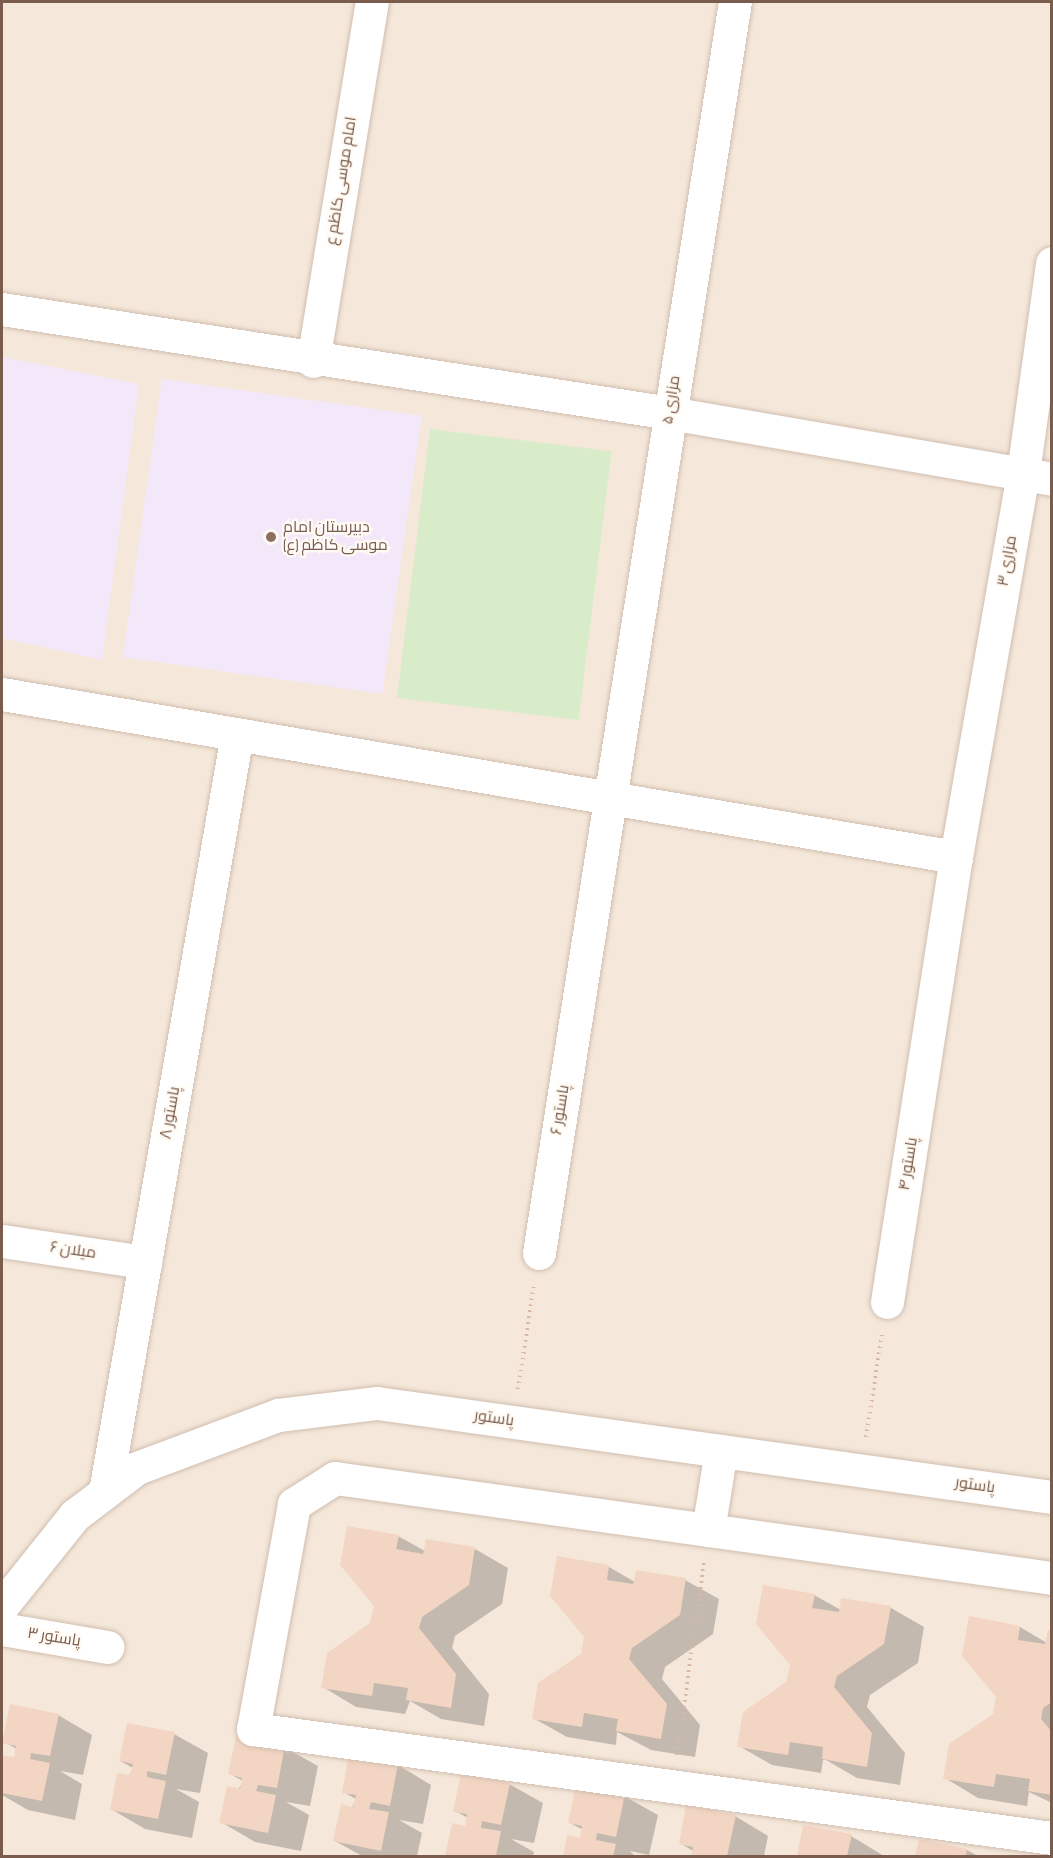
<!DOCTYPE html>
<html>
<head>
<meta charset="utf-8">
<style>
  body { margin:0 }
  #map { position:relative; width:1053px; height:1858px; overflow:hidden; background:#fdf6ec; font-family:"Sofia Sans Condensed",Cairo,sans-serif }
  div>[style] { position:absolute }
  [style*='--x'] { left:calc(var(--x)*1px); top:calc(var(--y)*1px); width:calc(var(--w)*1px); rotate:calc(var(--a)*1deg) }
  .residential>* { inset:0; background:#f5e8da; transform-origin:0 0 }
  .education>* { inset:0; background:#f3e8fa; transform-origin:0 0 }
  .green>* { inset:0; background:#d8ecc9; transform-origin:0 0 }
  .shadow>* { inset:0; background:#0003 }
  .building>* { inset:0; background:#f3d5c3 }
  .path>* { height:4px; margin-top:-2px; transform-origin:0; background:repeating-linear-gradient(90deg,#d9b8a5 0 1.5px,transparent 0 6px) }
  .roads { filter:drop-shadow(0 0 2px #d1beb0) drop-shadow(0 0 2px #d1beb0) }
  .street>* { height:33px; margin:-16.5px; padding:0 16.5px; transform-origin:16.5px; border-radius:16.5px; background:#fff }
  .secondary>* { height:33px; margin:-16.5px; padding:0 16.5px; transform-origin:16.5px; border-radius:16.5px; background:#fff }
  .dots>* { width:16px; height:16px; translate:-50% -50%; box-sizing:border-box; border:3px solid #fffaf3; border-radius:50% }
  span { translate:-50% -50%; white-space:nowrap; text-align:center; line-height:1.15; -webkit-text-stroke:4.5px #fffaf3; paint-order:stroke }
  .street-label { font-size:16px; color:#7a5c4d }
  .education-label { font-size:16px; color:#785e54 }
  .left { translate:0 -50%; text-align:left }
  .frame { position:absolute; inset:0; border:3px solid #7a5c4d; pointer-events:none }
</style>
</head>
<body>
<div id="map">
  <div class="residential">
    <i style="left:2px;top:2px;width:1049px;height:1854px"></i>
  </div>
  <div class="education">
    <i style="clip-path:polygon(2px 357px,139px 384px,102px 660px,2px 638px)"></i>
    <i style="left:162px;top:379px;width:262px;height:281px;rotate:8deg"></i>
  </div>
  <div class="green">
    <i style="left:430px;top:429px;width:183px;height:271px;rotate:7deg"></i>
  </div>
  <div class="shadow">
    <i style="clip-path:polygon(398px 1536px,425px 1551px,427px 1540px,475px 1549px,508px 1568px,502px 1604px,455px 1636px,452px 1648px,489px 1694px,484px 1726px,441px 1719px,410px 1701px,405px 1714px,356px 1707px,323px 1687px,372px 1624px)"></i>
    <i style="clip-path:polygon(559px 1558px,609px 1567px,635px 1582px,685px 1580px,719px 1599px,713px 1634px,665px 1667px,662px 1679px,700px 1725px,695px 1757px,651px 1750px,617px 1732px,616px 1745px,567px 1737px,533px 1718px,582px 1654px,586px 1636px)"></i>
    <i style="clip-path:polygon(814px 1595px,841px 1610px,843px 1600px,891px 1608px,924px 1627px,918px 1663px,870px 1695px,867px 1707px,905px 1753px,900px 1785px,857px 1778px,826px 1760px,823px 1760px,821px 1773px,772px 1765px,739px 1746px,788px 1683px)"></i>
    <i style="clip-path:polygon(970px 1618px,1020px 1627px,1047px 1643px,1052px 1632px,1052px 1803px,1029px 1792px,1027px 1806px,978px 1798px,945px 1778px,994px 1715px,998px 1697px)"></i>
    <i style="clip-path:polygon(58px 1715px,92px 1735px,83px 1775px,60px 1771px,82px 1784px,75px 1820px,28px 1810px,2px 1795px,2px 1757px,15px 1759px,17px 1749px,4px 1742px)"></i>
    <i style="clip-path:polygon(174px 1734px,208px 1753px,200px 1793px,176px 1789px,199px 1802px,192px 1838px,145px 1829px,111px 1809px,133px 1768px,120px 1761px)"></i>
    <i style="clip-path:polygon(284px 1747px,318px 1766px,310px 1806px,286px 1802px,309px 1815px,301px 1851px,255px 1842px,221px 1822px,243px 1781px,230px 1774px)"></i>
    <i style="clip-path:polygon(398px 1765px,431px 1785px,423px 1824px,399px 1820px,422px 1833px,417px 1856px,362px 1856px,335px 1841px,356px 1799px,343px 1792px)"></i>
    <i style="clip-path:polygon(509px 1784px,543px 1803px,534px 1843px,511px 1839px,534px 1852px,533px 1856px,447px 1856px,453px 1825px,466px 1828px,468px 1818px,455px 1811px)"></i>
    <i style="clip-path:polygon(624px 1796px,658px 1815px,649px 1855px,630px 1851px,635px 1856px,564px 1856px,568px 1837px,581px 1839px,583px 1830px,570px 1823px)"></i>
    <i style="clip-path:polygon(735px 1816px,768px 1836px,764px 1856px,692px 1856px,693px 1851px,680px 1843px)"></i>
    <i style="clip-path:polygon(804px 1826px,851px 1836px,884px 1856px,798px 1856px)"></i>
    <i style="clip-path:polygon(920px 1841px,967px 1850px,978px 1856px,917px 1856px)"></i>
  </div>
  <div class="building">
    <i style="clip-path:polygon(347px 1526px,399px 1535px,396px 1549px,423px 1554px,426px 1539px,475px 1547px,469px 1585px,422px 1617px,419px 1628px,456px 1674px,451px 1708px,406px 1700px,408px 1688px,374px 1683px,372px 1696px,321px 1688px,327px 1653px,370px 1623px,374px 1606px,340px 1565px)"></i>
    <i style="clip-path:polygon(557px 1556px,609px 1565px,607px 1580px,633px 1584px,636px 1570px,686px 1578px,680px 1615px,632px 1648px,629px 1659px,667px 1704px,661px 1739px,616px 1731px,618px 1719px,584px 1713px,582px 1727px,532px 1719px,538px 1683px,581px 1654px,584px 1637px,550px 1596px)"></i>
    <i style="clip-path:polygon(763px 1585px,815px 1594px,812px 1608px,839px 1612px,841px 1598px,891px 1606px,884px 1644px,837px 1676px,834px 1687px,872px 1733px,867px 1767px,822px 1759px,823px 1747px,790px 1742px,788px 1755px,737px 1747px,743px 1712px,786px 1682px,790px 1665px,756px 1624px)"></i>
    <i style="clip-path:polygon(969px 1616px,1020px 1626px,1018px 1640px,1045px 1644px,1048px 1630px,1052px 1630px,1052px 1702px,1043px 1708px,1041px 1719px,1052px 1732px,1052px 1795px,1028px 1791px,1030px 1779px,996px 1774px,994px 1787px,943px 1779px,949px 1744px,993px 1714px,996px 1697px,962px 1656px)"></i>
    <i style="clip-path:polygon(10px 1704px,59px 1714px,50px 1756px,31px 1753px,30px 1759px,50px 1763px,42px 1801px,2px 1793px,2px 1755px,14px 1757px,16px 1746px,2px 1743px)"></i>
    <i style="clip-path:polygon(127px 1723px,175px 1732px,166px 1775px,147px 1771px,147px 1777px,166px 1781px,158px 1819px,110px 1810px,117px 1773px,130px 1775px,133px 1764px,119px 1761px)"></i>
    <i style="clip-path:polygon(236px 1736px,285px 1745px,277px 1788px,258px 1785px,256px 1791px,276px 1795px,268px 1833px,219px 1823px,227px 1786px,240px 1789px,242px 1778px,228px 1774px)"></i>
    <i style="clip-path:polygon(349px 1754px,398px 1764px,390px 1806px,371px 1802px,369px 1809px,389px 1812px,381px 1851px,333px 1841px,341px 1804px,353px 1807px,356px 1795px,342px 1793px)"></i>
    <i style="clip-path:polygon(461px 1773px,510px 1783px,501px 1825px,482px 1821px,481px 1828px,501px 1831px,496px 1856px,445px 1856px,452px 1823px,465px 1826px,467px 1814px,453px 1812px)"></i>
    <i style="clip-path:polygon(576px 1785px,625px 1794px,616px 1837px,597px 1833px,596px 1840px,616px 1844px,613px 1856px,563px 1856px,567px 1835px,580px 1838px,582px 1826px,568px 1823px)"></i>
    <i style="clip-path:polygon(686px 1805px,736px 1815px,727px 1856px,691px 1856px,693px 1847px,679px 1844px)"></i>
    <i style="clip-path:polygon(803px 1825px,852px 1834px,847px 1856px,797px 1856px)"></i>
    <i style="clip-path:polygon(919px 1839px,967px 1849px,966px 1856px,915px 1856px)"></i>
  </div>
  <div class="path">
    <i style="--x:518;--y:1389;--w:106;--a:-81.3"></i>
    <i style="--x:866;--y:1437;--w:104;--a:-81.2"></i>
    <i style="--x:677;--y:1755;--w:194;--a:-82"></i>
  </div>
  <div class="roads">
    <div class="street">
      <i style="--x:2;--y:309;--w:676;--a:8.85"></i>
      <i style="--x:670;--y:413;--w:388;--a:9.8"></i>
      <i style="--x:313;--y:361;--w:364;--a:-80.7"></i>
      <i style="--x:2;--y:694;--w:968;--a:9.7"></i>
      <i style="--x:2;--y:1241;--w:145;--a:8.4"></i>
      <i style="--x:539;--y:1253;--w:1266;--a:-81.1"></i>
      <i style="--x:887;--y:1302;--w:450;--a:-81.2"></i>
      <i style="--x:956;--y:857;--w:390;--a:-80.1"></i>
      <i style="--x:1023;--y:473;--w:212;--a:-82.1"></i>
      <i style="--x:105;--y:1492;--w:769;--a:-80.12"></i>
      <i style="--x:708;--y:1530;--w:80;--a:-80.7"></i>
      <i style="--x:1052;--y:1578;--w:724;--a:-172.06"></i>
      <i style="--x:335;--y:1478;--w:49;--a:147.6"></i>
      <i style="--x:294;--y:1504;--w:229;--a:100.3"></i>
      <i style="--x:253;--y:1729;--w:806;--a:7.77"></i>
      <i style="--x:2;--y:1629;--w:107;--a:9.7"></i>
    </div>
    <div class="secondary">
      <i style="--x:2;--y:1606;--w:117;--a:-51.3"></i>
      <i style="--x:75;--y:1515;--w:78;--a:-37.2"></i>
      <i style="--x:137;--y:1468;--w:151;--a:-20.6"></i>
      <i style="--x:278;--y:1415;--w:100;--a:-6.9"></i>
      <i style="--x:377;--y:1403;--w:682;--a:7.93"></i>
    </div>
  </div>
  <div class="dots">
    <i style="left:271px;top:537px;background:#8d6e63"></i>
  </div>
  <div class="street-label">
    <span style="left:342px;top:181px;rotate:-81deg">امام موسی کاظم ع</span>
    <span style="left:672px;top:400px;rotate:-81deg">مزاری ۵</span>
    <span style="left:1008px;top:561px;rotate:-80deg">مزاری ۳</span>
    <span style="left:561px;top:1110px;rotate:-81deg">پاستور ۶</span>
    <span style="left:171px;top:1113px;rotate:-80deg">پاستور ۸</span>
    <span style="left:909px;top:1164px;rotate:-81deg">پاستور ۴</span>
    <span style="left:73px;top:1251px;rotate:8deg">میلان ۶</span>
    <span style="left:494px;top:1419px;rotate:8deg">پاستور</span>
    <span style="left:975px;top:1486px;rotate:8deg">پاستور</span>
    <span style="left:54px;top:1638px;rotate:9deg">پاستور ۳</span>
  </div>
  <div class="education-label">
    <span class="left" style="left:283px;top:537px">دبیرستان امام<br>موسی کاظم (ع)</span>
  </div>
  <div class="frame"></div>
</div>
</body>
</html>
